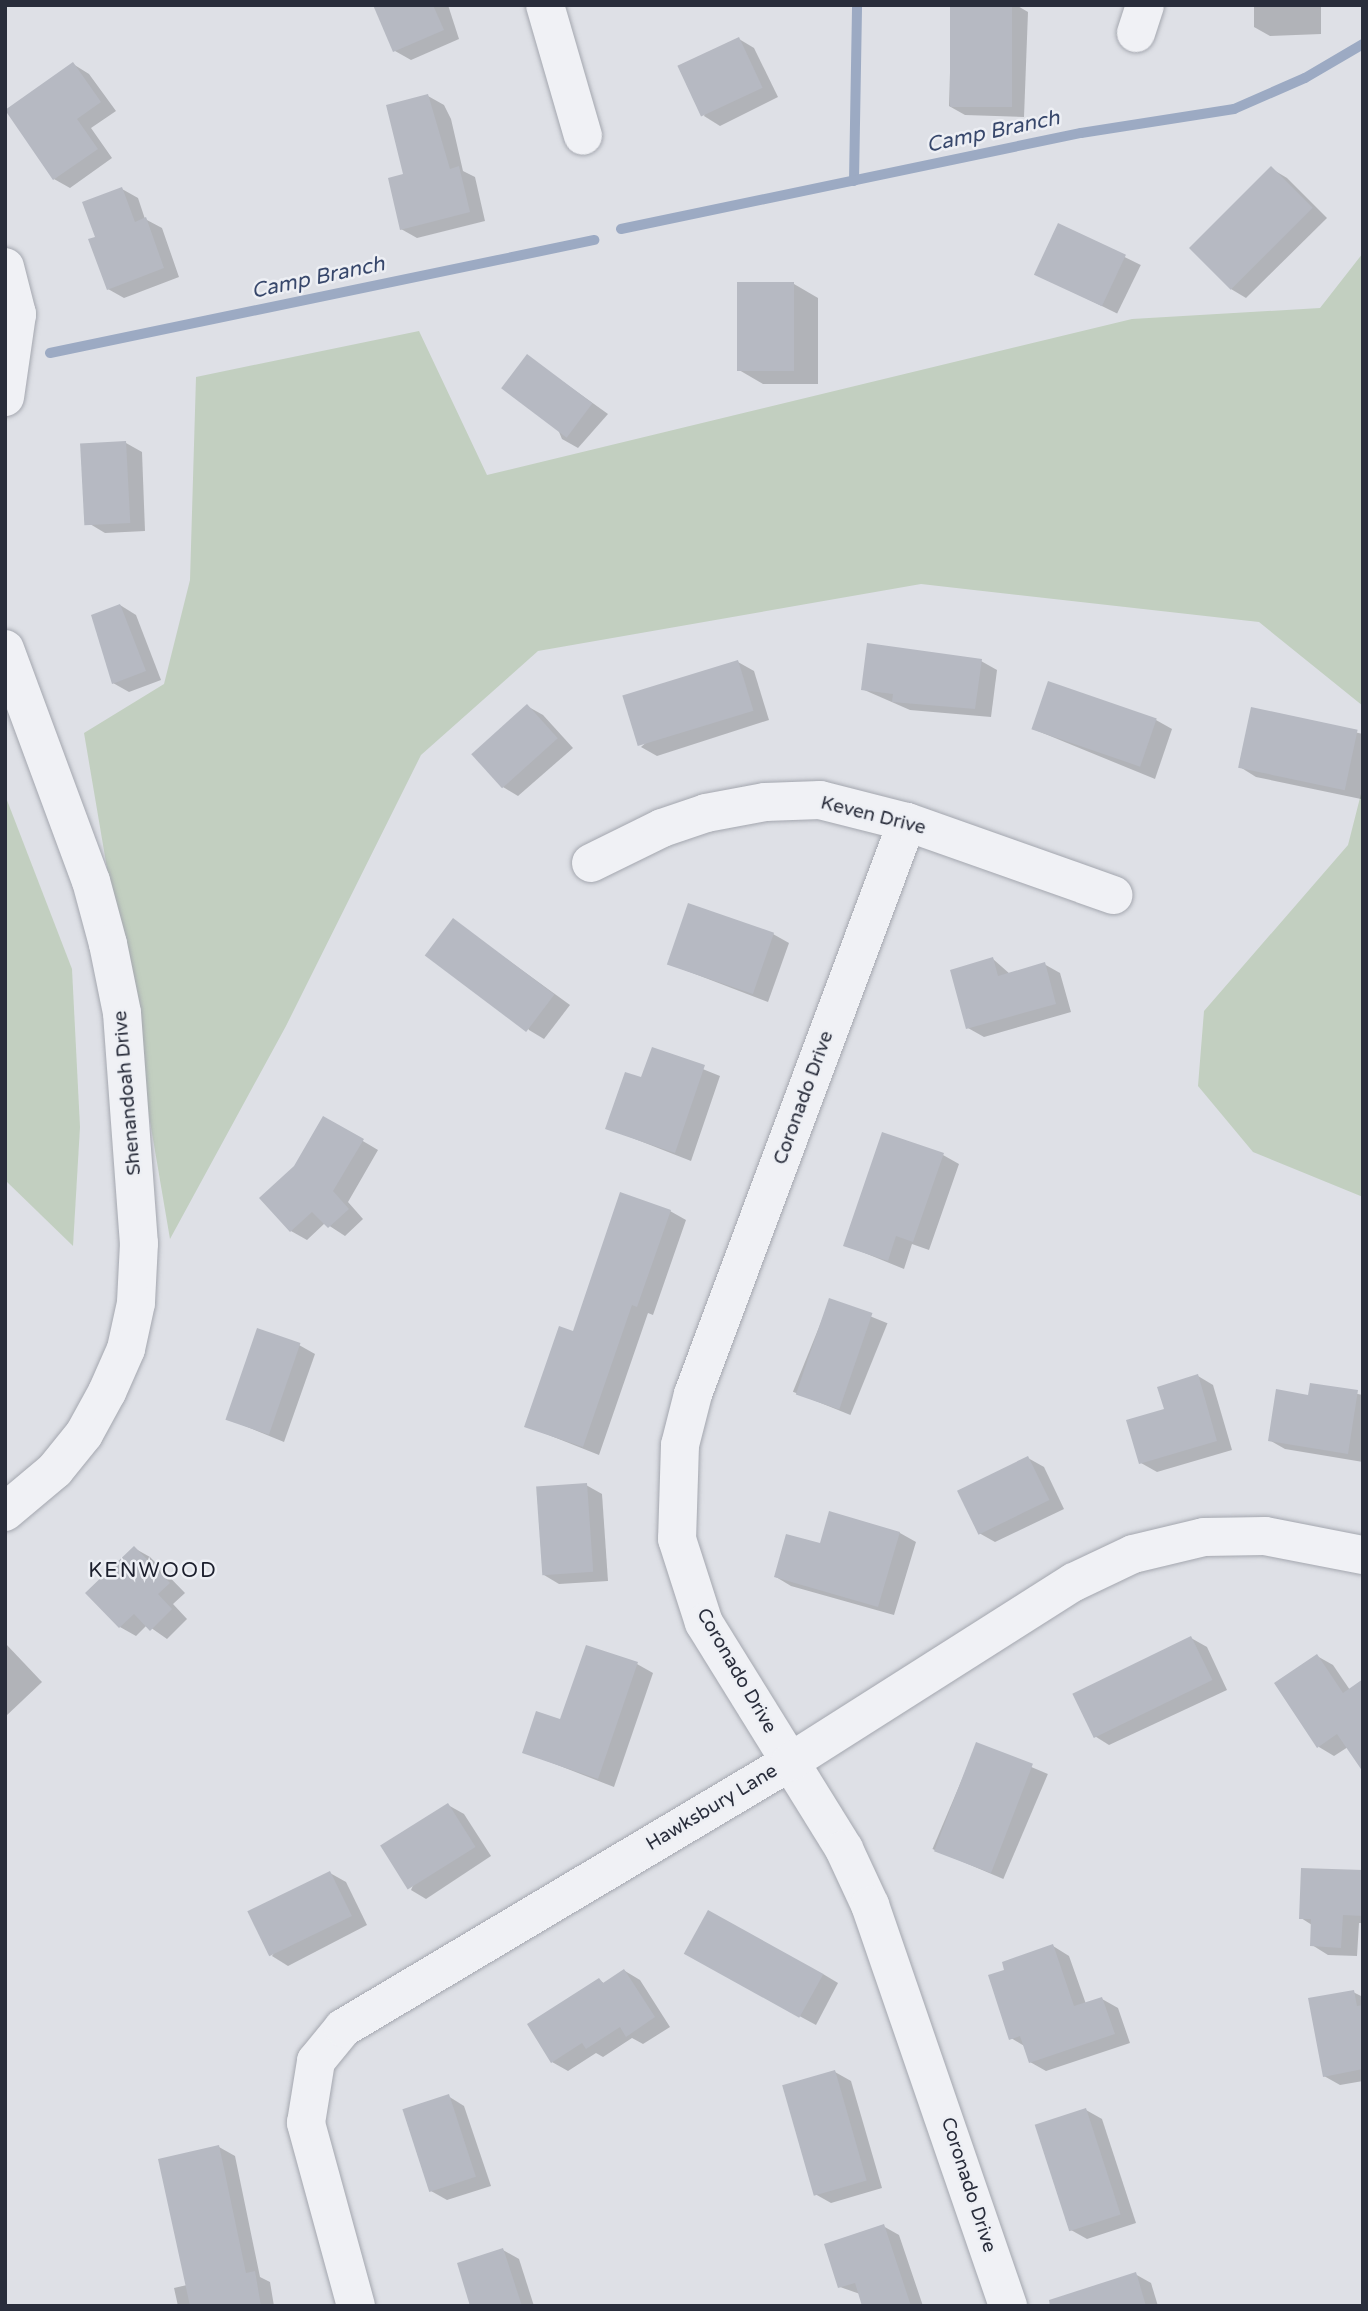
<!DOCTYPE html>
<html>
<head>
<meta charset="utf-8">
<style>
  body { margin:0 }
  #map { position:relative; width:1368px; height:2311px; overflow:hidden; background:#dee0e6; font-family:"Varela Round",sans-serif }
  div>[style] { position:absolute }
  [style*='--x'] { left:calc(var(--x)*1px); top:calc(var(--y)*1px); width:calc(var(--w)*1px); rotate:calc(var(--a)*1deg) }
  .green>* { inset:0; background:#c2cfc0 }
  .shadow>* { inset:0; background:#0003; transform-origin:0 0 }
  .stream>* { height:10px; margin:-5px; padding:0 5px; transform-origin:5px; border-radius:5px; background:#9caac3 }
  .building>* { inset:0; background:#b6b9c2; transform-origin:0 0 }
  .roads { filter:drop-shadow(0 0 2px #a4a7af) drop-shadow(0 0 2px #a4a7af) }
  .street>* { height:38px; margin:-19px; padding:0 19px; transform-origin:19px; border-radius:19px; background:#f0f1f5 }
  span { translate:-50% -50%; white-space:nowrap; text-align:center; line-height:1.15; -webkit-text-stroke:5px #edeff4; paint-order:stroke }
  .street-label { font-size:19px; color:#292d3b }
  .water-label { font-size:21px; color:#37476b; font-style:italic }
  .neighbourhood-label { font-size:21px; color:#1b1e2c; letter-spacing:2px }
  .frame { position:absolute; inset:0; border:7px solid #292d3b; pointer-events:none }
</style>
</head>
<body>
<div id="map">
  <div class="green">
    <i style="clip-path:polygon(1363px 253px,1363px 706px,1259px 622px,921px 584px,538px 651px,421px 755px,286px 1026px,170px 1239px,84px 733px,164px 684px,190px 580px,196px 377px,419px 331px,487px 475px,1132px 319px,1320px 308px)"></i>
    <i style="clip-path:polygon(1363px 786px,1363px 1197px,1253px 1152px,1198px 1086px,1204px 1011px,1348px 845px)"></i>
    <i style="clip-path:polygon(5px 795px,72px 969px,80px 1127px,73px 1246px,5px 1180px)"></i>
  </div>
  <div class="shadow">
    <i style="clip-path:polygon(375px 5px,448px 5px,459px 39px,411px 60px,395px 51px)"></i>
    <i style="clip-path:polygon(952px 5px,1016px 5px,1028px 12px,1024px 117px,965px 115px,949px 106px)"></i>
    <i style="clip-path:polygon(1254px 5px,1321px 5px,1321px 34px,1270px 36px,1254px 27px)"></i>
    <i style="clip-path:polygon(739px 39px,754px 48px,778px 97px,720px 126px,704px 116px)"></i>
    <i style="clip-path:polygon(73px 64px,89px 74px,116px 111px,91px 128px,112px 158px,70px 188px,54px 179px)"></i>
    <i style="clip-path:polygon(428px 96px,444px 105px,451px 119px,463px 171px,475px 177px,485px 221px,417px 238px,401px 229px,405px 176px)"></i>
    <i style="clip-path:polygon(1272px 169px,1287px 178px,1327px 218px,1246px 298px,1231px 289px,1191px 248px)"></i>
    <i style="clip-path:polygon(122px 189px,138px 198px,145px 219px,162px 228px,179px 277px,124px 298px,108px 289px,97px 238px)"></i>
    <i style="left:1059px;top:225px;width:91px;height:54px;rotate:26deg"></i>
    <i style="clip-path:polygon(794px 284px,818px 298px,818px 384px,763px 384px,739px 370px)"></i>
    <i style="clip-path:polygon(527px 356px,608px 414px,578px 448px,562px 439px)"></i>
    <i style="clip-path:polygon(126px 443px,142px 452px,145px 531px,105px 533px,90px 524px,82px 445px)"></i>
    <i style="clip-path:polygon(120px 605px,136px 615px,161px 680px,129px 692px,113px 683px)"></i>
    <i style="clip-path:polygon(981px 661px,997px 670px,991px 717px,910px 710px,862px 689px)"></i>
    <i style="clip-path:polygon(738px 662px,754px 671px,769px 720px,657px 756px,641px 747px)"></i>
    <i style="clip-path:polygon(527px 706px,543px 715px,573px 748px,518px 796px,503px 787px)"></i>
    <i style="clip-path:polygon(1252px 709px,1363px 734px,1361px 799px,1256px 777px,1240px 767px)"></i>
    <i style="clip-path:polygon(1156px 720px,1172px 729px,1155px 779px,1033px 729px)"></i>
    <i style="clip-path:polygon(454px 921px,570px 1005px,544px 1039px,529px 1030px)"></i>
    <i style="clip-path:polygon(773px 934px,789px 943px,768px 1002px,669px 964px)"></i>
    <i style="clip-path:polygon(993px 959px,1010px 974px,1044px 964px,1060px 973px,1071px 1012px,984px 1037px,968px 1028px)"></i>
    <i style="clip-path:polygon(653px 1049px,720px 1076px,691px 1161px,607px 1128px,642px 1080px)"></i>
    <i style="clip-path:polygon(324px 1118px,378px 1150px,348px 1202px,363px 1219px,345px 1236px,325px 1223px,307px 1240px,291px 1231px,295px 1167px)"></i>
    <i style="clip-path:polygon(943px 1155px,959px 1164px,929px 1250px,912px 1244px,904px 1269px,845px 1245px)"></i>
    <i style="clip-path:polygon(670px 1211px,686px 1220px,653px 1315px,648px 1313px,599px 1455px,526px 1426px,574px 1333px)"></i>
    <i style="left:830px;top:1300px;width:62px;height:99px;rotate:22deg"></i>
    <i style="clip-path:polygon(299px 1345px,315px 1354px,284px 1442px,228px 1419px)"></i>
    <i style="clip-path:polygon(1198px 1376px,1213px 1385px,1232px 1450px,1157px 1472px,1141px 1463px)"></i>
    <i style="clip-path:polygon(1311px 1385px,1363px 1395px,1363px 1462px,1285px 1449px,1269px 1440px,1310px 1397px)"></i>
    <i style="clip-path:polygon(1028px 1458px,1044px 1467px,1064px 1509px,995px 1542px,979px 1533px)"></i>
    <i style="clip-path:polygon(586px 1485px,602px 1494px,608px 1581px,559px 1584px,544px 1575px)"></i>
    <i style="clip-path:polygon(830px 1513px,900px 1533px,916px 1542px,894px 1615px,791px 1586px,776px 1577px,821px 1545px)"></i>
    <i style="clip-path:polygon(134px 1548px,150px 1557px,185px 1593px,173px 1604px,187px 1619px,167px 1639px,147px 1625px,136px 1636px,120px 1627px)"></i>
    <i style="clip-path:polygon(1191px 1638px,1207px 1647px,1227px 1690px,1109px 1745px,1093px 1735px)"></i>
    <i style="clip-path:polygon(5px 1643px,42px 1682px,5px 1717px)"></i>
    <i style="clip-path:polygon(1317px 1656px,1333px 1665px,1350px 1690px,1348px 1747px,1334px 1756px,1319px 1747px)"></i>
    <i style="clip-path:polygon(637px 1664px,653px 1673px,614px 1787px,524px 1752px)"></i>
    <i style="left:977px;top:1744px;width:77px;height:114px;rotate:23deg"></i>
    <i style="clip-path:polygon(448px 1805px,464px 1814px,491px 1856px,426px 1899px,411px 1890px)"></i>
    <i style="clip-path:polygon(1363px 1872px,1363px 1923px,1359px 1923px,1357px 1956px,1328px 1955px,1312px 1945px,1312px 1925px,1301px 1918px)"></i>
    <i style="clip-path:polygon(330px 1873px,346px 1882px,367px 1925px,288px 1966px,272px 1956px)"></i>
    <i style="clip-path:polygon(1053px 1946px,1069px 1956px,1086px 2004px,1102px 1999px,1118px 2008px,1130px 2043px,1046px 2071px,1030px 2062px,1026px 2047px,1011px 2038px,1006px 1971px)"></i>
    <i style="clip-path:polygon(702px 1963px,823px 1974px,838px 1983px,816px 2025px)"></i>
    <i style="clip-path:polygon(625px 1971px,640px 1980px,670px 2027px,643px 2044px,632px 2038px,603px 2057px,596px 2053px,568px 2071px,552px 2062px,599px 1980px,605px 1984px)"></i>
    <i style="clip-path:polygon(1353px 1992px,1363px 1997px,1363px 2081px,1340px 2085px,1324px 2076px)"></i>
    <i style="clip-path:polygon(835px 2072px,851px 2081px,882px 2188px,831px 2203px,815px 2194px)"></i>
    <i style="clip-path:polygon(448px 2096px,464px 2106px,491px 2186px,447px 2200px,431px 2191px)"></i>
    <i style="clip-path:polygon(1086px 2110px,1102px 2119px,1136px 2223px,1087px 2239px,1071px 2230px)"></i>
    <i style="clip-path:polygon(219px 2147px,235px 2156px,260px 2277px,270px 2282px,274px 2306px,178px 2306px,174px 2288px,187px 2285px)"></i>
    <i style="clip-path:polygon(883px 2226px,899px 2235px,923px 2306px,864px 2306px,860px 2294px,840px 2287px)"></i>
    <i style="clip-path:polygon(503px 2250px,519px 2259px,534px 2306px,472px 2306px)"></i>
    <i style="clip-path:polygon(1135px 2274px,1151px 2283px,1158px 2306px,1094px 2306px)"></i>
  </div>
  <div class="stream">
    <i style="--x:854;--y:181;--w:176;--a:-89"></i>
    <i style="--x:621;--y:229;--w:470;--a:-11.8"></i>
    <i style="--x:1081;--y:133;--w:155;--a:-8.9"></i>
    <i style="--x:1234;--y:109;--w:77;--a:-23.6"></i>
    <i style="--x:1305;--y:78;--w:67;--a:-30.4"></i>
    <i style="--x:50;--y:353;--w:556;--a:-11.73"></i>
  </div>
  <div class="building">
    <i style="clip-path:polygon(373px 5px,433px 5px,444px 30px,393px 52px)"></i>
    <i style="left:950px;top:5px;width:62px;height:102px"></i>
    <i style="left:739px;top:37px;width:56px;height:68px;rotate:65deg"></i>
    <i style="clip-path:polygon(73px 62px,101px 102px,77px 119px,98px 149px,53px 180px,5px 110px)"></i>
    <i style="clip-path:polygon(428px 94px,450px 169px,459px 166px,470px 212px,400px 230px,388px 178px,403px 174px,386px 105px)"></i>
    <i style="left:1271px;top:166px;width:59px;height:116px;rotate:45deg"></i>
    <i style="clip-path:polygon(122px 187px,135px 222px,146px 217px,164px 268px,107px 290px,88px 239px,95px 237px,82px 202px)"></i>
    <i style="left:1058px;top:223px;width:75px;height:57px;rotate:25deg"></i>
    <i style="left:737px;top:282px;width:57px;height:89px"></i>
    <i style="left:527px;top:354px;width:82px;height:43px;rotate:37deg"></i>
    <i style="left:126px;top:441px;width:82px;height:46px;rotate:87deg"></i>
    <i style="clip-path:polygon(120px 604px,146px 671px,112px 684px,91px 615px)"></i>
    <i style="clip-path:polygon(867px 643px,982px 659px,975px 709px,892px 702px,893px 694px,861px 690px)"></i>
    <i style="left:738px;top:660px;width:53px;height:121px;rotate:73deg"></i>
    <i style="left:1048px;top:681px;width:115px;height:51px;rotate:19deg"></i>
    <i style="left:527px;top:704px;width:46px;height:75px;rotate:48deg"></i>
    <i style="left:1251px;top:707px;width:109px;height:62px;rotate:12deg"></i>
    <i style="left:688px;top:903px;width:91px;height:65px;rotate:19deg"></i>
    <i style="left:453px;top:918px;width:127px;height:47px;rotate:37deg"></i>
    <i style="clip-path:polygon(993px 957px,998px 976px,1045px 962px,1056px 1004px,966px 1029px,950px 970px)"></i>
    <i style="clip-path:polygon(652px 1047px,705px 1065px,675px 1153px,605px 1129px,625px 1072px,641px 1077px)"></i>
    <i style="clip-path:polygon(323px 1116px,364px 1139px,333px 1191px,349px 1209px,328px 1228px,312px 1212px,290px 1232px,259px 1198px,294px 1166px)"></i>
    <i style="clip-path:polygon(882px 1132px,944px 1153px,913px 1242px,896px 1236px,888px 1261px,843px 1246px)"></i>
    <i style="clip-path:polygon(620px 1192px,671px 1210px,637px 1307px,632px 1305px,583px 1447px,524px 1427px,559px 1326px,573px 1331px)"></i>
    <i style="left:829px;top:1298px;width:46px;height:102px;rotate:19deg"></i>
    <i style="left:257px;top:1328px;width:46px;height:97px;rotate:19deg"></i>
    <i style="clip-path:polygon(1198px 1374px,1217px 1441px,1139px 1464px,1126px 1420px,1164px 1409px,1157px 1387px)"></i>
    <i style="clip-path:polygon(1310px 1383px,1358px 1390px,1348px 1454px,1268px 1441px,1276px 1389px,1308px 1395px)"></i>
    <i style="left:1028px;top:1456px;width:49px;height:79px;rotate:64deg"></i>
    <i style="left:587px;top:1483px;width:89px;height:51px;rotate:86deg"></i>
    <i style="clip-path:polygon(829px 1511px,900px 1532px,878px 1607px,774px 1577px,786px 1534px,820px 1543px)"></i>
    <i style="clip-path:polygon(134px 1546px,170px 1583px,158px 1594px,172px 1609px,150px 1631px,134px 1614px,119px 1628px,85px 1593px)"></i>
    <i style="left:1191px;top:1636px;width:49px;height:132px;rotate:64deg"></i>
    <i style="clip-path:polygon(586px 1645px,638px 1662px,598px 1779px,522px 1753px,536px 1711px,560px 1719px)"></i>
    <i style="clip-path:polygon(1317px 1654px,1343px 1693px,1363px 1679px,1363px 1772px,1337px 1734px,1317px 1748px,1274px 1683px)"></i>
    <i style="left:976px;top:1742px;width:61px;height:117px;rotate:21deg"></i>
    <i style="left:448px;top:1803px;width:52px;height:80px;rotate:58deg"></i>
    <i style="clip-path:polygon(1301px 1868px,1363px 1870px,1363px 1916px,1343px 1915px,1341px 1948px,1310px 1946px,1311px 1919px,1299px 1919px)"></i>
    <i style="left:330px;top:1871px;width:50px;height:92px;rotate:64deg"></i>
    <i style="left:708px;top:1910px;width:132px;height:50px;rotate:29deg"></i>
    <i style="clip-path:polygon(1053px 1944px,1074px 2006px,1102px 1997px,1115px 2034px,1029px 2063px,1020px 2036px,1009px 2040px,988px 1975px,1004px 1970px,1002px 1962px)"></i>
    <i style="clip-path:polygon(624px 1969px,655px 2017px,626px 2037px,620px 2027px,586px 2049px,582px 2043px,551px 2063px,527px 2024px,599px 1978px,603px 1983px)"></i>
    <i style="clip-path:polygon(1354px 1990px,1357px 2006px,1363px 2005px,1363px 2069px,1323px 2077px,1308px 1998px)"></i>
    <i style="left:835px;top:2070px;width:115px;height:55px;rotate:74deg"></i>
    <i style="left:449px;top:2094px;width:87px;height:49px;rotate:72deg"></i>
    <i style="left:1086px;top:2108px;width:112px;height:54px;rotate:72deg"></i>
    <i style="clip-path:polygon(219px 2145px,246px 2273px,255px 2271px,261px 2306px,190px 2306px,158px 2159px)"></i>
    <i style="clip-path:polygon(884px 2224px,911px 2306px,862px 2306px,855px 2283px,838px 2288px,824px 2244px)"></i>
    <i style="clip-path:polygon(503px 2248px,522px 2306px,470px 2306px,457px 2263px)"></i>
    <i style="clip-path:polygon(1136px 2272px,1146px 2306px,1050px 2306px,1049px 2300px)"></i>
  </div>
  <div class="roads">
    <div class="street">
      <i style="--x:545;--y:5;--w:136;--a:73.8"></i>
      <i style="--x:1136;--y:33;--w:29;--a:-72"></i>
      <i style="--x:5;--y:267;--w:49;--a:75.7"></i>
      <i style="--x:17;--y:314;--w:84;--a:98.2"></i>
      <i style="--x:5;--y:649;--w:247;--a:69.7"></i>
      <i style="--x:91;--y:881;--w:65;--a:74.9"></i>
      <i style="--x:108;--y:944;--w:70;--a:78.5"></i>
      <i style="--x:122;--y:1013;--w:231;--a:85.8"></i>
      <i style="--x:139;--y:1243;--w:60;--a:92.9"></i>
      <i style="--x:136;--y:1303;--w:47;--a:102.3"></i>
      <i style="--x:126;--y:1349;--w:47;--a:113.8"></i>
      <i style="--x:107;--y:1392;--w:48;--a:118.7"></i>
      <i style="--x:84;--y:1434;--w:46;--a:128.9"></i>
      <i style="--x:55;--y:1470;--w:65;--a:140"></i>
      <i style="--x:907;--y:822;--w:611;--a:110.51"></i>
      <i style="--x:693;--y:1394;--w:53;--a:104.3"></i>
      <i style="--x:680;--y:1445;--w:94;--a:91.8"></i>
      <i style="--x:677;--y:1539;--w:88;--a:72.2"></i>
      <i style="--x:704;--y:1623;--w:266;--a:58.2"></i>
      <i style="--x:844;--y:1849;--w:62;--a:65.1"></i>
      <i style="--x:870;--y:1905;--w:424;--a:71"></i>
      <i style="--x:591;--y:863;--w:79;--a:-26.2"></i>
      <i style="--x:662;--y:828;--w:46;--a:-18.8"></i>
      <i style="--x:706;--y:813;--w:60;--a:-10.6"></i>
      <i style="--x:765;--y:802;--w:55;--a:-2.1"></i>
      <i style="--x:820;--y:800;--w:90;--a:14.2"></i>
      <i style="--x:907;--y:822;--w:219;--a:19.5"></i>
      <i style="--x:356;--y:2306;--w:190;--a:-105.3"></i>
      <i style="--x:306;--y:2123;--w:63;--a:-80.8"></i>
      <i style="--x:316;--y:2061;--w:43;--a:-50.7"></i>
      <i style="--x:343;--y:2028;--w:520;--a:-30.76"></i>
      <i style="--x:790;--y:1762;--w:336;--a:-32.4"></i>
      <i style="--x:1074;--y:1582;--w:65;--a:-25.4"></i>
      <i style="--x:1133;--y:1554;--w:73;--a:-13.5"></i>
      <i style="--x:1204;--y:1537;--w:61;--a:-0.9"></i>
      <i style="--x:1265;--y:1536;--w:100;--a:11"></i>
    </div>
  </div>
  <div class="street-label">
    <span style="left:873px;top:816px;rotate:14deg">Keven Drive</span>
    <span style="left:128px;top:1093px;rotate:-95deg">Shenandoah Drive</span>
    <span style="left:804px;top:1098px;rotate:-70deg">Coronado Drive</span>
    <span style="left:736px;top:1671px;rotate:60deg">Coronado Drive</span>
    <span style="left:712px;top:1808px;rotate:-31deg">Hawksbury Lane</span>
    <span style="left:968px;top:2185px;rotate:72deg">Coronado Drive</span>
  </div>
  <div class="water-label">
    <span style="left:993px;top:132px;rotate:-12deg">Camp Branch</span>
    <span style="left:318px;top:278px;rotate:-12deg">Camp Branch</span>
  </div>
  <div class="neighbourhood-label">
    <span style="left:153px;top:1571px">KENWOOD</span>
  </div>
  <div class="frame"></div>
</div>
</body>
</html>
